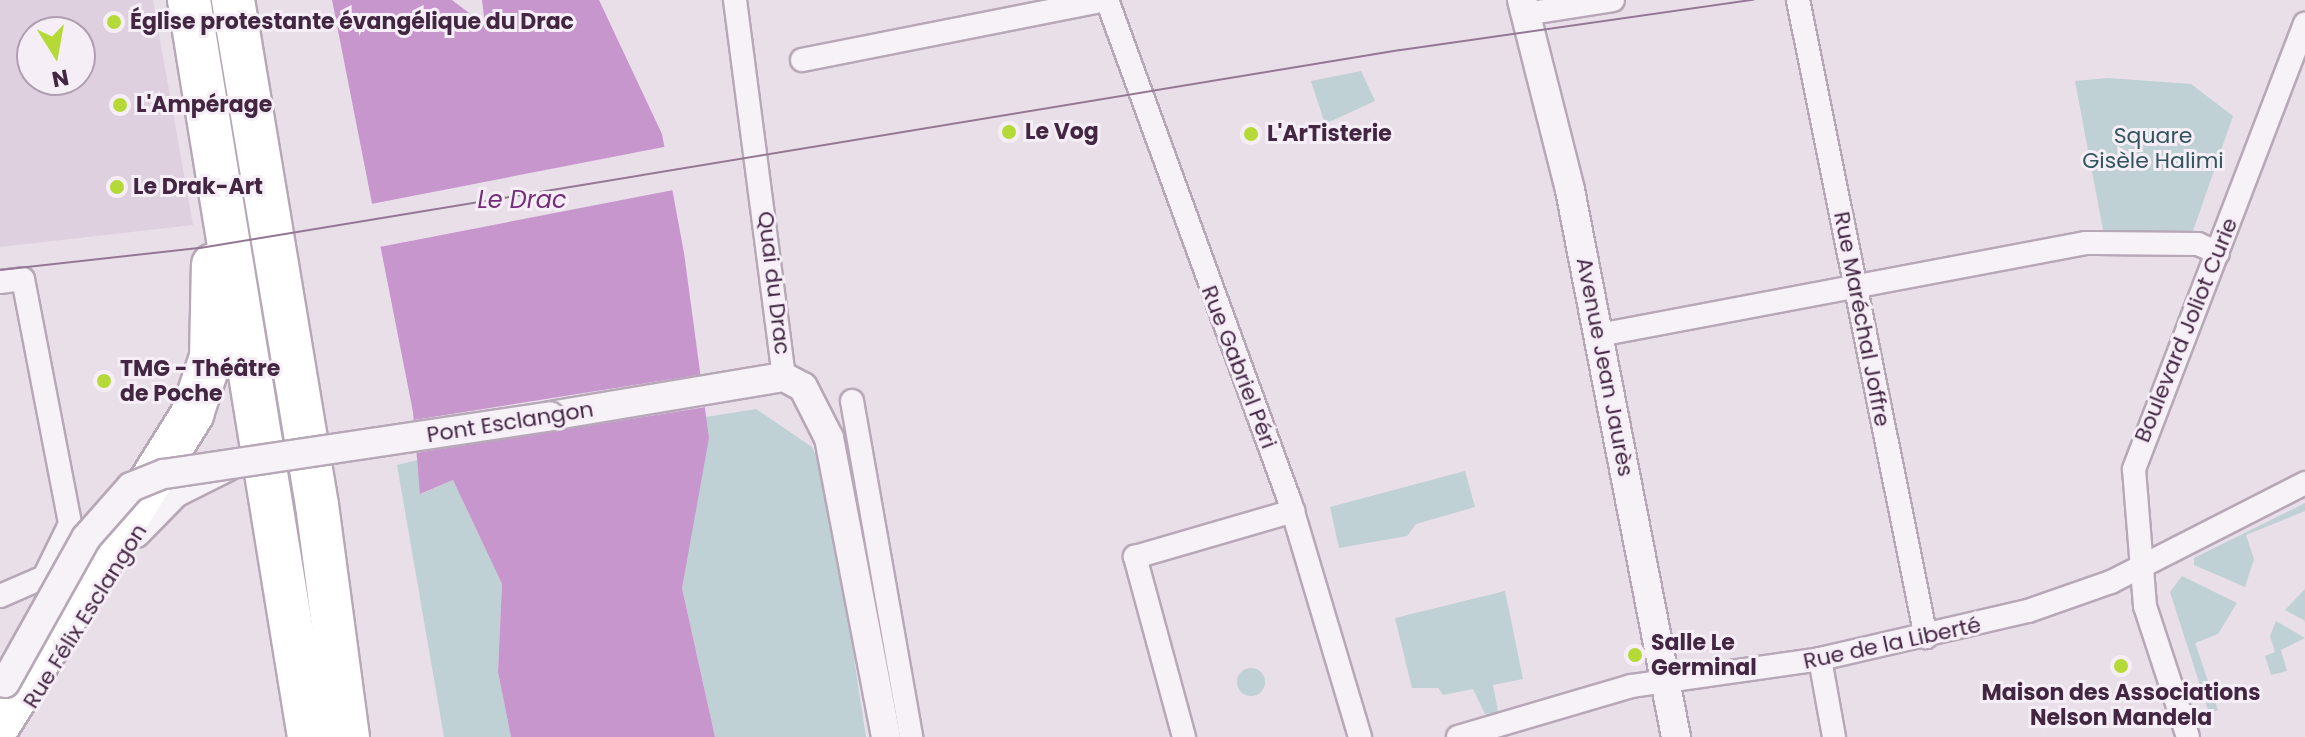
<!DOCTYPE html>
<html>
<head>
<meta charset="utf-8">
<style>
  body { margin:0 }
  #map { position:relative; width:2305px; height:737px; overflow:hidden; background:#e9dfe9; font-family:Poppins,sans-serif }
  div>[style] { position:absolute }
  .built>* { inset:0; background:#dfd0df }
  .green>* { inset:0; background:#bfd1d4 }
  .round { border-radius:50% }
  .water>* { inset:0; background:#c796cd }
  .pier>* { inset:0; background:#e9dfe9; transform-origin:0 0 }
  .roads { filter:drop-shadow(2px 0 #b7a8b7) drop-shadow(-2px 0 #b7a8b7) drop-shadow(0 2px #b7a8b7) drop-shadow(0 -2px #b7a8b7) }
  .minor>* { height:22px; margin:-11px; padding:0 11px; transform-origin:11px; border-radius:11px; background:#f7f2f7 }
  .tertiary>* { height:28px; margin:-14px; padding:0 14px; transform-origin:14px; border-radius:14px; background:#f7f2f7 }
  .motorway>* { height:42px; margin:-21px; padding:0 21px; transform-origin:21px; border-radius:21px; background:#fff }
  .tram>* { height:2px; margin:-1px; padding:0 1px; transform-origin:1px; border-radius:1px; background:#947794 }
  .bridges { filter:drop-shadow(2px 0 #b7a8b7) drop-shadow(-2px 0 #b7a8b7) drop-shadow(0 2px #b7a8b7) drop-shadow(0 -2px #b7a8b7) }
  .tertiary-bridge>* { height:28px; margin:-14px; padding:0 14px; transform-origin:14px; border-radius:14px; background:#f7f2f7 }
  .dots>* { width:22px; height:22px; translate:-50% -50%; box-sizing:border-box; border:4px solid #f6eef7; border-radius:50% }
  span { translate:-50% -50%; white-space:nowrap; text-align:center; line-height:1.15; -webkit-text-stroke:6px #f6eef7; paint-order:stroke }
  .poi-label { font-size:22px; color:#422642; font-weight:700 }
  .left { translate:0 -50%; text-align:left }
  .park-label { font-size:22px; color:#32565f }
  .street-label { font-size:22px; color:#422642 }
  .water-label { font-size:24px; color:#742d79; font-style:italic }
  .north { position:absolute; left:16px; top:16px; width:80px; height:80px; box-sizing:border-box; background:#f6eef7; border:2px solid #ae9eaf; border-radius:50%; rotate:169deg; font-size:22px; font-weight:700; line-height:32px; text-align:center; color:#422642 }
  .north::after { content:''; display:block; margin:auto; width:28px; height:36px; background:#b5da38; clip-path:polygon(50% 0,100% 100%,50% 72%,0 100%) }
</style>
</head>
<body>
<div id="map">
  <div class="built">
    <i style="clip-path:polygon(evenodd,0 0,153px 0,193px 225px,0 247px,0 0,32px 32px,80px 32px,80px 80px,32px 80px,32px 32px)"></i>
  </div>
  <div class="green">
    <i style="clip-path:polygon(1361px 71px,1375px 101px,1325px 124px,1311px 81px)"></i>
    <i style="clip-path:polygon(2108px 78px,2191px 84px,2233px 116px,2193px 231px,2103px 230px,2075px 81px)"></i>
    <i style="clip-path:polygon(756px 409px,812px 447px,826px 476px,866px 737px,715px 737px,682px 588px,706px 417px)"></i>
    <i style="clip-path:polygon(417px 460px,421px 494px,453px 480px,502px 584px,498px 672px,511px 737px,444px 737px,397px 465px)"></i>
    <i style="clip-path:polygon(1465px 471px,1475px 507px,1416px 524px,1407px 536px,1339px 548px,1330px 507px)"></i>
    <i style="clip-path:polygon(2305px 503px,2305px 511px,2246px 535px,2254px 559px,2245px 587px,2194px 565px,2194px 558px)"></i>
    <i style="clip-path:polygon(2182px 576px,2237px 603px,2218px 634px,2195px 643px,2218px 710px,2209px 713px,2170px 592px)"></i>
    <i style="clip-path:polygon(2305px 589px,2305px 621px,2285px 610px)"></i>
    <i style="clip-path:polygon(1505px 591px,1523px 679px,1493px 685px,1498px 712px,1485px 714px,1473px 689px,1443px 695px,1438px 688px,1412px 688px,1395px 618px)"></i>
    <i style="clip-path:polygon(2276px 621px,2305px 638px,2281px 650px,2287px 671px,2271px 675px,2265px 656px,2275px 652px,2270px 636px)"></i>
    <i class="round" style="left:1237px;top:668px;width:28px;height:28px"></i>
  </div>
  <div class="water">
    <i style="clip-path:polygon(332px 0,452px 0,485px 25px,482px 0,599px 0,662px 134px,684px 253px,709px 438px,682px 588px,715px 737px,511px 737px,498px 672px,502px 584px,453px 480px,420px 494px,413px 412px)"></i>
  </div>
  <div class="pier">
    <i style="left:669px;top:146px;width:44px;height:310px;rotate:79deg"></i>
    <i style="left:704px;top:374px;width:33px;height:297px;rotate:81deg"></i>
  </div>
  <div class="roads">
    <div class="minor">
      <i style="left:735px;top:0;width:380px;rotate:82.6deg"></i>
      <i style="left:1107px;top:0;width:534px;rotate:69.97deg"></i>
      <i style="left:1290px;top:502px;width:245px;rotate:73.4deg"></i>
      <i style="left:1798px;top:0;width:650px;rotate:78.64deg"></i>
      <i style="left:1525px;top:14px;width:89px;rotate:-9deg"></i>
      <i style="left:802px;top:60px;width:309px;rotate:-11.2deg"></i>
      <i style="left:0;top:282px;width:23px;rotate:-7deg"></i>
      <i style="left:23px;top:279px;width:249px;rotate:79.1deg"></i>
      <i style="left:70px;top:524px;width:59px;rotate:116.1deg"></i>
      <i style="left:44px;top:577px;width:48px;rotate:156.6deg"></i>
      <i style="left:1599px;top:335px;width:496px;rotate:-10.7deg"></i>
      <i style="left:2086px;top:243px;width:112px;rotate:0.5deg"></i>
      <i style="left:2198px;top:244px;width:22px;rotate:24deg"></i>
      <i style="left:852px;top:401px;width:341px;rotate:80deg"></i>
      <i style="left:1820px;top:659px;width:79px;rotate:79.8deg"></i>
      <i style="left:1184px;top:737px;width:187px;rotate:-105.2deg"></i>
      <i style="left:1135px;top:557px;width:165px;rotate:-16.2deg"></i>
      <i style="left:1458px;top:737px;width:180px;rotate:-16.4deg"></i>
      <i style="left:1631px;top:686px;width:191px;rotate:-8.1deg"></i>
      <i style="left:1820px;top:659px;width:213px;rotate:-13deg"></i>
      <i style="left:2028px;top:611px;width:88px;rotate:-19.3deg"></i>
      <i style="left:2111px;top:582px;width:218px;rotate:-27deg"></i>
      <i style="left:2188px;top:737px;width:138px;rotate:-108.2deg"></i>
      <i style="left:2145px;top:606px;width:137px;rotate:-94.6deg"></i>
      <i style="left:2134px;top:469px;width:477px;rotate:-69deg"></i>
    </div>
    <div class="tertiary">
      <i style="left:1522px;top:0;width:196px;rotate:75.8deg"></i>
      <i style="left:1570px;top:190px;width:557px;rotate:79.03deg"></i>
      <i style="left:550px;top:416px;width:237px;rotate:-9.5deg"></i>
      <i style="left:784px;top:377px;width:21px;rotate:28deg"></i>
      <i style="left:803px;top:387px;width:57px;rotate:63deg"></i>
      <i style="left:829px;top:438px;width:304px;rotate:79.2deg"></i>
      <i style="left:136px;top:533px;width:56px;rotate:-45.7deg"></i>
      <i style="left:175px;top:493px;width:58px;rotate:-26.6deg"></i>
    </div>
    <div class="motorway">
      <i style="left:189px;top:0;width:747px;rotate:80.75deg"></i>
      <i style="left:233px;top:0;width:512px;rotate:80.56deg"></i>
      <i style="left:317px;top:505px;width:234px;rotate:82.4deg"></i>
      <i style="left:0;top:723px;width:364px;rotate:-58.1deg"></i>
      <i style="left:192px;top:414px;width:60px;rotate:-71.6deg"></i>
      <i style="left:211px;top:357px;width:92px;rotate:-88.8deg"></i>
    </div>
  </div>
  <div class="tram">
    <i style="left:0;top:270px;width:201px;rotate:-6.3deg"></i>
    <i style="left:200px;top:248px;width:1216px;rotate:-9.37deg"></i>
    <i style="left:1400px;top:50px;width:357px;rotate:-8.1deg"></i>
  </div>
  <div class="bridges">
    <div class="tertiary-bridge">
      <i style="left:5px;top:683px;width:166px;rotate:-60.8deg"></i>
      <i style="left:86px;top:538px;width:68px;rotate:-48.6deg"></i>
      <i style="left:131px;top:487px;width:35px;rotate:-22deg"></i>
      <i style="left:164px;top:474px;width:390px;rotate:-8.5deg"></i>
    </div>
  </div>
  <div class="dots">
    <i style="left:114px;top:22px;background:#b5da38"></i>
    <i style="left:120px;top:105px;background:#b5da38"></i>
    <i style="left:1009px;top:132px;background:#b5da38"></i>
    <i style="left:1251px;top:134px;background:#b5da38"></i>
    <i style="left:117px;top:187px;background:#b5da38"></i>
    <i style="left:104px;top:381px;background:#b5da38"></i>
    <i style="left:1635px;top:655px;background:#b5da38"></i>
    <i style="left:2121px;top:666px;background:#b5da38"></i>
  </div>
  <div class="poi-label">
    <span class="left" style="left:130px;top:22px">Église protestante évangélique du Drac</span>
    <span class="left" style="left:136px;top:105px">L'Ampérage</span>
    <span class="left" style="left:1025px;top:132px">Le Vog</span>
    <span class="left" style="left:1267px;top:134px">L'ArTisterie</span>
    <span class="left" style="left:133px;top:187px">Le Drak-Art</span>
    <span class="left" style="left:120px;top:381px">TMG - Théâtre<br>de Poche</span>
    <span class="left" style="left:1651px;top:655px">Salle Le<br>Germinal</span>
    <span style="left:2121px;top:705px">Maison des Associations<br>Nelson Mandela</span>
  </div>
  <div class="park-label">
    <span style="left:2153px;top:148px">Square<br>Gisèle Halimi</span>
  </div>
  <div class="street-label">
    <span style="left:774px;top:283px;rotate:83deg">Quai du Drac</span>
    <span style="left:1862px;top:319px;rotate:79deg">Rue Maréchal Joffre</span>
    <span style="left:2186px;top:330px;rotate:-68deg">Boulevard Joliot Curie</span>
    <span style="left:1239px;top:367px;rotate:69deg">Rue Gabriel Péri</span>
    <span style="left:1605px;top:367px;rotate:79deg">Avenue Jean Jaurès</span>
    <span style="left:510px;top:422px;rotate:-9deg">Pont Esclangon</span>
    <span style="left:85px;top:616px;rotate:-58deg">Rue Félix Esclangon</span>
    <span style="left:1892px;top:643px;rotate:-12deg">Rue de la Liberté</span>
  </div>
  <div class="water-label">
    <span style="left:522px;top:200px">Le Drac</span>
  </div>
  <div class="north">N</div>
</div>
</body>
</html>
